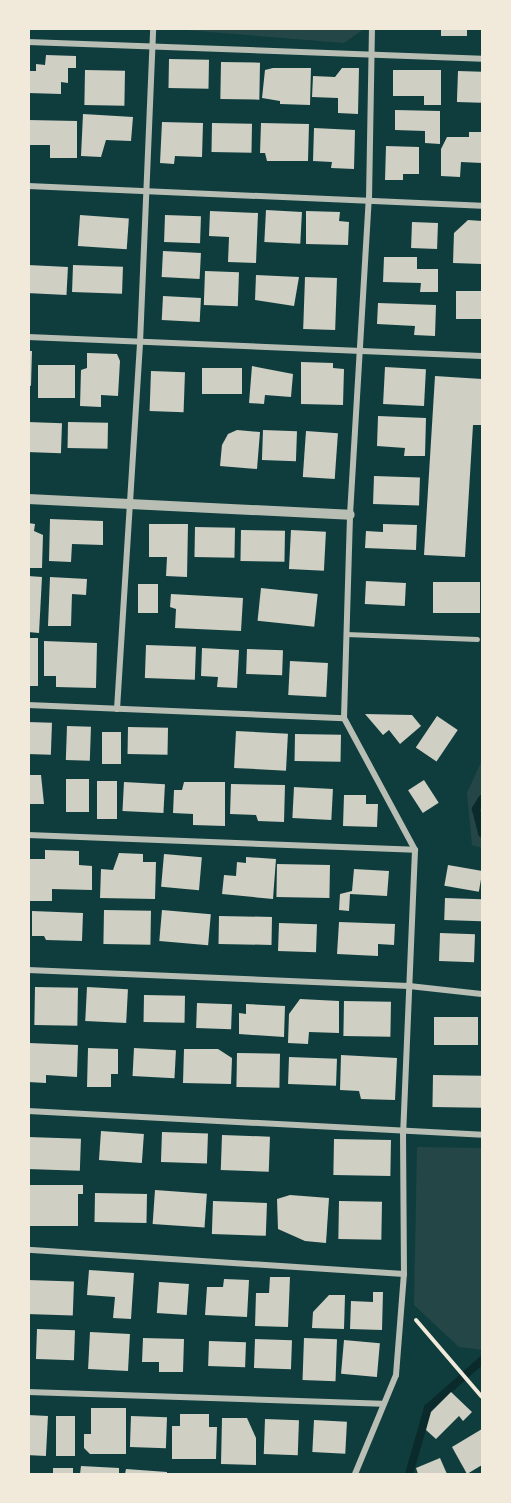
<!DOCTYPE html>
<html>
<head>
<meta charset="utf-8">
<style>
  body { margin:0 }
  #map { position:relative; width:511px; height:1503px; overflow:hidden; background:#0f3d3e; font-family:"Roboto Condensed",sans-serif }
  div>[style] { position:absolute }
  .green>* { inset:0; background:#244646 }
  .stream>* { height:8px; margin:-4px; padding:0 4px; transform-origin:4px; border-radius:4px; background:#0a2a2b }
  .building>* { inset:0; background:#cfcfc3; transform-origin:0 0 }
  .path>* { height:4px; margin:-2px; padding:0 2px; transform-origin:2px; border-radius:2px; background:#f1e9da }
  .service>* { height:4.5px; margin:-2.25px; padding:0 2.25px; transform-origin:2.25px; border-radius:2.25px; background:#b8beb3 }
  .minor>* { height:6px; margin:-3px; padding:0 3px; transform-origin:3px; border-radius:3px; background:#b8beb3 }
  .tertiary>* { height:10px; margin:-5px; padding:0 5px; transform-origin:5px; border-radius:5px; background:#b8beb3 }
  span { translate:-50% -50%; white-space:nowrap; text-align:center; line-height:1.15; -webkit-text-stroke:4.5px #f1e9da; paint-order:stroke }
  .frame { position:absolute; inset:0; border:30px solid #f1e9da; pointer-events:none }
</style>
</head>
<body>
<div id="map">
  <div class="green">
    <i style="clip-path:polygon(173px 29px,364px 28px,364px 29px,344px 43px)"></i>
    <i style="clip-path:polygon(482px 760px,482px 848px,472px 845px,467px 793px)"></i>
    <i style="clip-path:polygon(417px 1147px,482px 1148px,482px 1350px,459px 1347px,414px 1305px)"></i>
  </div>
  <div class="stream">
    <i style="left:482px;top:799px;width:12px;rotate:121deg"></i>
    <i style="left:476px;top:809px;width:25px;rotate:76deg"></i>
    <i style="left:409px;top:1474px;width:69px;rotate:-73.9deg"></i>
    <i style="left:428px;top:1408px;width:72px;rotate:-41.6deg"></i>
  </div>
  <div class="building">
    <i style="left:441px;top:28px;width:26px;height:8px"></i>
    <i style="clip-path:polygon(46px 55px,76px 56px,76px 68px,68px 68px,68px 83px,61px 82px,61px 94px,28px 93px,28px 71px,36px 71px,36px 64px,45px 65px)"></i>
    <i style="left:169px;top:59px;width:40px;height:29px;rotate:1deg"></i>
    <i style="left:221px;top:62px;width:39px;height:37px;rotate:1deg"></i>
    <i style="clip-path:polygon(273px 68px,311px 68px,310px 105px,280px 104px,280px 101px,262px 98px,265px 70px)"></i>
    <i style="clip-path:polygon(342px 68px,359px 68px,358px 114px,338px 113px,338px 98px,312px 97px,313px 76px,335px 77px)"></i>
    <i style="left:85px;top:70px;width:40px;height:35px;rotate:1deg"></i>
    <i style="clip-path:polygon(393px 70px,441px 70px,441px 105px,424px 105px,424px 96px,393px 96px)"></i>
    <i style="left:458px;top:71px;width:24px;height:31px;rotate:2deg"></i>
    <i style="clip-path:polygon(395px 110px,440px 111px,440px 144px,425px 143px,425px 131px,395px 130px)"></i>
    <i style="clip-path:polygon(83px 114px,133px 117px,131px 141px,106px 140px,101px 157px,81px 156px)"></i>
    <i style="clip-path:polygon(28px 120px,77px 121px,77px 158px,50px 158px,50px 145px,28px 145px)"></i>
    <i style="clip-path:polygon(162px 122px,203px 123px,202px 157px,175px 156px,174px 164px,160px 163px)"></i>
    <i style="left:212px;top:123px;width:40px;height:29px;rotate:1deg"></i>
    <i style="clip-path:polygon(261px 123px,309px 124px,308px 161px,267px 161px,265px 153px,260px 153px)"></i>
    <i style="clip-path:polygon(314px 128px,355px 130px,354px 169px,331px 168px,332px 162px,313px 161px)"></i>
    <i style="clip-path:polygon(469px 132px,482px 132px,482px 163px,461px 162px,460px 177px,441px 176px,441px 149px,447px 137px,469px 137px)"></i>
    <i style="clip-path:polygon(386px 146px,419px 147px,419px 174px,403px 174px,403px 180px,385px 180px)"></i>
    <i style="left:266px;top:210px;width:36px;height:32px;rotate:3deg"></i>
    <i style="clip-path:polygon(210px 211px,258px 213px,256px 263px,228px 262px,229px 237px,209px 236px)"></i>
    <i style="clip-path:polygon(306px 211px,340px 212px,339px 221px,349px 222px,348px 245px,306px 244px)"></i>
    <i style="left:80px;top:215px;width:49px;height:31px;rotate:4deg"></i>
    <i style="left:165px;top:215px;width:36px;height:27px;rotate:2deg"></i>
    <i style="clip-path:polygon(468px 220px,482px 221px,482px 264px,453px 263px,454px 233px)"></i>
    <i style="left:412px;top:222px;width:26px;height:26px;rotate:2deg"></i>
    <i style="left:163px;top:251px;width:38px;height:26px;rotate:3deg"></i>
    <i style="clip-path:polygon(384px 257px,417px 257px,417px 269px,438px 269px,438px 292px,420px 292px,421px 283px,383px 282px)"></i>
    <i style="left:28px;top:265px;width:40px;height:28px;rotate:3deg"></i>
    <i style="left:73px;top:265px;width:50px;height:27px;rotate:2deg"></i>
    <i style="left:205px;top:271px;width:34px;height:34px;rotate:2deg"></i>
    <i style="clip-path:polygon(256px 275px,299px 277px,294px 306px,255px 300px)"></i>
    <i style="left:305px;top:277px;width:32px;height:52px;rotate:2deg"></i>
    <i style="left:456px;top:291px;width:26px;height:28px"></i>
    <i style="left:163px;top:296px;width:38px;height:24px;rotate:3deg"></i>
    <i style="clip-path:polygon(378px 303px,436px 305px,435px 336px,414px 335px,415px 326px,377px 324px)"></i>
    <i style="clip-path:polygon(28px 351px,32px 351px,31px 386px,28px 385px)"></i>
    <i style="clip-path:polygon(87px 353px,117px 354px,120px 361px,118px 396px,101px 395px,101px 407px,80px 406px,81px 370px,87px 368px)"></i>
    <i style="clip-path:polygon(301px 362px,333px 363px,333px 368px,344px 369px,343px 405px,301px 404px)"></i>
    <i style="left:38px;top:365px;width:37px;height:33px"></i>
    <i style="clip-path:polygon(252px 366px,293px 374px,291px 397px,265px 395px,264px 404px,249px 403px)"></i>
    <i style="left:385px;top:367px;width:41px;height:37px;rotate:3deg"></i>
    <i style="left:202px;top:368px;width:40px;height:26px"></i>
    <i style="left:151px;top:371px;width:34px;height:40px;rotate:2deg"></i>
    <i style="clip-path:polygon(435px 376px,482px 379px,482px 425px,473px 425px,465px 557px,424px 555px)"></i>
    <i style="clip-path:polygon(378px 416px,426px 418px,425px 456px,404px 456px,405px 448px,377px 446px)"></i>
    <i style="left:28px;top:422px;width:34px;height:30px;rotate:2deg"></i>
    <i style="left:68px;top:422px;width:40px;height:26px;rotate:1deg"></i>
    <i style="clip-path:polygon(237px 430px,260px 432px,257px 469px,220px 466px,222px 445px,228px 434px)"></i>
    <i style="left:263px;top:430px;width:34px;height:30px;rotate:2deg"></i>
    <i style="left:306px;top:431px;width:32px;height:46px;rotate:4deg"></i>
    <i style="left:374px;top:476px;width:46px;height:28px;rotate:2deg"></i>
    <i style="clip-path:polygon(50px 519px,103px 521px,103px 545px,72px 544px,71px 562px,49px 561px)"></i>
    <i style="clip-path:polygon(28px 523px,35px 524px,34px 531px,43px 535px,42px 568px,28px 568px)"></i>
    <i style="clip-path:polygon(149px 524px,188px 524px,187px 577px,166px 576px,167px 557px,149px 557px)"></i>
    <i style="clip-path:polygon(383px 524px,417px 525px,416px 550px,365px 548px,366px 531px,383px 532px)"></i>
    <i style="left:195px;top:527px;width:40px;height:30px;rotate:1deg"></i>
    <i style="left:241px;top:530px;width:44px;height:31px;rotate:1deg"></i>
    <i style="left:291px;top:530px;width:35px;height:39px;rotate:3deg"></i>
    <i style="clip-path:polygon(28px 576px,42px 577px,39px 633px,28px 632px)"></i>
    <i style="clip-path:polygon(50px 577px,87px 579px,86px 595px,72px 594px,71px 626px,48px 626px)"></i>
    <i style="left:366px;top:581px;width:40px;height:23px;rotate:3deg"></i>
    <i style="left:433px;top:582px;width:47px;height:31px"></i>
    <i style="left:138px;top:584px;width:20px;height:29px"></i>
    <i style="left:261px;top:588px;width:57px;height:33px;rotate:6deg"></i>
    <i style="clip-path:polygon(171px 594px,243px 598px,241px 631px,175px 628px,176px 609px,170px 607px)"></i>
    <i style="left:28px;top:638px;width:10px;height:48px"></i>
    <i style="clip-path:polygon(44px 641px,97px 643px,96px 688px,56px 687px,56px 676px,44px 676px)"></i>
    <i style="left:146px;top:645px;width:50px;height:33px;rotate:2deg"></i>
    <i style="clip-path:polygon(202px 648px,239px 650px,237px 688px,217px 687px,218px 677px,201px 676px)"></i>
    <i style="left:247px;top:649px;width:36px;height:25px;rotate:2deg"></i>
    <i style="left:290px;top:661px;width:38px;height:34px;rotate:3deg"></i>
    <i style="clip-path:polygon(365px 714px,412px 715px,421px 726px,400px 744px,389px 730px,383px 735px)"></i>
    <i style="left:437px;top:716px;width:25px;height:38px;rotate:34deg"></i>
    <i style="left:28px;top:722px;width:24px;height:32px;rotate:2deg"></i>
    <i style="left:67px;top:726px;width:24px;height:34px;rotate:2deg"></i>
    <i style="left:128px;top:727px;width:40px;height:27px;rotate:1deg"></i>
    <i style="left:236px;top:731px;width:52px;height:37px;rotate:3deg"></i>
    <i style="left:102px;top:732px;width:19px;height:32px"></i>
    <i style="left:295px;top:734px;width:46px;height:27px;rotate:1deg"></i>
    <i style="clip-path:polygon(28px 775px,41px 775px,44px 804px,28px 804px)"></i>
    <i style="left:66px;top:779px;width:23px;height:33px"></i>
    <i style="left:424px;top:780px;width:27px;height:19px;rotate:57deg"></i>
    <i style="left:97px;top:781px;width:20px;height:38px"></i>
    <i style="left:124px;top:782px;width:41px;height:29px;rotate:3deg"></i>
    <i style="clip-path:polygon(184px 782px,225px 782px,225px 826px,193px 825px,193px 814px,173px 813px,174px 790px,182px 790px)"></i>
    <i style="clip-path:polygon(231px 784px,285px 785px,284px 822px,258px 821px,256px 815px,230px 814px)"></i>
    <i style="left:294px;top:787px;width:39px;height:31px;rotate:3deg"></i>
    <i style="clip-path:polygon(344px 795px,366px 795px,366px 804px,378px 804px,377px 827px,343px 826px)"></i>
    <i style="clip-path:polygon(45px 850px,79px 851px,79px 865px,92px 866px,92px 890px,52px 889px,52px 901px,29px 901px,30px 859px,45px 859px)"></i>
    <i style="clip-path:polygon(119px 853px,143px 854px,143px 862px,156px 862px,155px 899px,100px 898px,101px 869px,113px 870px)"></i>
    <i style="left:164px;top:854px;width:38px;height:33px;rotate:5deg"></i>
    <i style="clip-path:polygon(246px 857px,276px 859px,273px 899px,222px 894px,224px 875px,236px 876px,237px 862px,246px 863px)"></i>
    <i style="left:277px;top:864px;width:53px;height:33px;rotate:1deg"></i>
    <i style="left:448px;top:865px;width:35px;height:21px;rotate:10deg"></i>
    <i style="clip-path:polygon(354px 869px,389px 871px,387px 896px,350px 894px,349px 911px,339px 910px,340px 894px,352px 891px)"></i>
    <i style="left:445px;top:898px;width:37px;height:22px;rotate:2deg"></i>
    <i style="left:104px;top:910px;width:47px;height:34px;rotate:1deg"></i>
    <i style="left:162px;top:910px;width:49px;height:31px;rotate:5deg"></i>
    <i style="clip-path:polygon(32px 911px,83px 913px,82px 941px,46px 940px,44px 936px,32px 936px)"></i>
    <i style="left:219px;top:916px;width:53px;height:28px;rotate:1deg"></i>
    <i style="clip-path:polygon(339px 922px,395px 924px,394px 945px,378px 944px,378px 956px,337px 954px)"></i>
    <i style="left:279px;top:923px;width:38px;height:28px;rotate:2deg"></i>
    <i style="left:440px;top:933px;width:35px;height:28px;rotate:2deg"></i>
    <i style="left:35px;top:987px;width:43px;height:38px;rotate:1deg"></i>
    <i style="left:87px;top:987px;width:41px;height:34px;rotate:3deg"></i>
    <i style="left:144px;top:995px;width:41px;height:27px;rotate:1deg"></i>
    <i style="clip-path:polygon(300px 999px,339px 1001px,339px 1033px,309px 1032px,308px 1044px,288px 1043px,289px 1014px)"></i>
    <i style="left:344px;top:1001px;width:47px;height:35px;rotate:1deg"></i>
    <i style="left:197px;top:1003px;width:35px;height:25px;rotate:2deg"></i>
    <i style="clip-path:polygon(246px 1004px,285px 1006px,284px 1037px,239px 1034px,239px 1013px,246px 1014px)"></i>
    <i style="left:434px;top:1017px;width:44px;height:28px"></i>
    <i style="clip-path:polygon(29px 1043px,78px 1045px,77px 1077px,46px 1075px,46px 1083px,28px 1082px)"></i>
    <i style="clip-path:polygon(88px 1048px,118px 1049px,118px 1074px,111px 1074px,111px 1087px,87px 1087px)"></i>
    <i style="left:134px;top:1048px;width:42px;height:28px;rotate:3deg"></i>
    <i style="clip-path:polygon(184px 1049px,218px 1049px,232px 1058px,231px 1084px,183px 1083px)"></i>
    <i style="left:237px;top:1053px;width:43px;height:34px;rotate:1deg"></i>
    <i style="clip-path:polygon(341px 1055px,397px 1058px,395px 1100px,361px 1099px,359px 1091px,340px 1090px)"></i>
    <i style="left:289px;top:1057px;width:48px;height:27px;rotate:2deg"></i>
    <i style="left:433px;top:1075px;width:49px;height:32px;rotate:1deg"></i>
    <i style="left:101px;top:1131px;width:43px;height:29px;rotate:4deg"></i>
    <i style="left:162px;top:1132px;width:46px;height:30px;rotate:2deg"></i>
    <i style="left:222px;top:1135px;width:48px;height:35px;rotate:2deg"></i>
    <i style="left:28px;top:1137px;width:53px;height:32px;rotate:2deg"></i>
    <i style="left:334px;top:1139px;width:57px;height:36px;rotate:1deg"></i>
    <i style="clip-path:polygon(28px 1185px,83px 1185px,83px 1194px,78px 1194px,78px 1226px,28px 1226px)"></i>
    <i style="left:155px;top:1190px;width:52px;height:34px;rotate:4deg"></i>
    <i style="left:95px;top:1193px;width:52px;height:29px;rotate:1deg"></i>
    <i style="clip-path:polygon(290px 1195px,329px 1198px,326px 1243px,305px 1241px,278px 1229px,277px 1199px)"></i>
    <i style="left:213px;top:1201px;width:54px;height:33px;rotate:2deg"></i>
    <i style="left:339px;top:1201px;width:43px;height:38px;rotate:1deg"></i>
    <i style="clip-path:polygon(89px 1270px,134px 1273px,131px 1319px,113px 1318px,115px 1297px,87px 1295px)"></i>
    <i style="clip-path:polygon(270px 1277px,290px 1277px,288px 1327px,255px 1326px,256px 1293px,269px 1293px)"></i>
    <i style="clip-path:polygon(224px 1279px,249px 1280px,247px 1317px,205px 1315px,207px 1287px,223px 1287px)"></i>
    <i style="left:28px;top:1280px;width:46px;height:34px;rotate:2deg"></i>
    <i style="left:159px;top:1282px;width:30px;height:31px;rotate:4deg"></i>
    <i style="clip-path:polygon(373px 1292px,383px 1292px,382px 1330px,350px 1329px,351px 1301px,373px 1302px)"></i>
    <i style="clip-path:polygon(329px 1295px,345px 1295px,344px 1329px,312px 1328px,313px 1312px)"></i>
    <i style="left:37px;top:1329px;width:38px;height:30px;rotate:2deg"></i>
    <i style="left:90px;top:1332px;width:40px;height:37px;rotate:3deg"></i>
    <i style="clip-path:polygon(143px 1338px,184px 1339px,183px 1372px,159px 1372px,159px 1362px,142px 1362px)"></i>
    <i style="left:304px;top:1338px;width:33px;height:42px;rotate:2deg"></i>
    <i style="left:255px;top:1339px;width:37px;height:29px;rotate:2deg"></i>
    <i style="left:344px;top:1340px;width:36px;height:34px;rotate:5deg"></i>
    <i style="left:209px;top:1341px;width:37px;height:25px;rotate:2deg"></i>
    <i style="clip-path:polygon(451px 1392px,472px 1412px,463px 1421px,459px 1416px,436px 1439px,426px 1430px,431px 1412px)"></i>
    <i style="clip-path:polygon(91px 1408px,126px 1408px,126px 1454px,90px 1454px,84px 1448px,84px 1434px,91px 1434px)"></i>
    <i style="clip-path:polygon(180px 1414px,209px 1414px,209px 1427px,217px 1427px,216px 1459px,172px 1459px,172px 1426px,180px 1426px)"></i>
    <i style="left:28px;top:1415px;width:20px;height:40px;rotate:3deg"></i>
    <i style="left:56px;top:1416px;width:19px;height:40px"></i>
    <i style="left:131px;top:1416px;width:36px;height:31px;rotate:2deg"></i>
    <i style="clip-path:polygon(222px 1418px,247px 1418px,256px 1438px,256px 1465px,221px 1464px)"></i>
    <i style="left:265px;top:1419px;width:34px;height:35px;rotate:2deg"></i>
    <i style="left:314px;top:1420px;width:33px;height:32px;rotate:3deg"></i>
    <i style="clip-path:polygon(482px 1429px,482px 1465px,467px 1474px,452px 1447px)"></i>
    <i style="clip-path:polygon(440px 1458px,447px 1474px,418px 1474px,416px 1468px)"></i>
    <i style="clip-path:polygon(81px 1466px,119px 1468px,119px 1474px,80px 1474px)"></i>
    <i style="left:53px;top:1468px;width:20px;height:6px"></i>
    <i style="clip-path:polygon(126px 1469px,167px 1472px,167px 1474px,125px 1474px)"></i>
  </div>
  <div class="path">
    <i style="left:416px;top:1320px;width:101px;rotate:49.4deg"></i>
  </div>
  <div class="service">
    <i style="left:346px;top:634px;width:131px;rotate:2.2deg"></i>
  </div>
  <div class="minor">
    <i style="left:28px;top:42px;width:454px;rotate:2.1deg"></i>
    <i style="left:28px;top:186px;width:454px;rotate:2.5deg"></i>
    <i style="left:28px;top:337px;width:454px;rotate:2.4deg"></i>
    <i style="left:28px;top:705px;width:316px;rotate:2.4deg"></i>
    <i style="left:344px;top:718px;width:150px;rotate:61.7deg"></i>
    <i style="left:415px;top:850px;width:282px;rotate:92.4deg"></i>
    <i style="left:403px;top:1132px;width:142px;rotate:89.6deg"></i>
    <i style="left:404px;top:1274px;width:377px;rotate:-176.3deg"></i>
    <i style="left:117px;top:709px;width:367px;rotate:-86.4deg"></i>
    <i style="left:140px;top:343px;width:315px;rotate:-87.6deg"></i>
    <i style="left:344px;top:718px;width:203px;rotate:-88.3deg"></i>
    <i style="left:350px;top:515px;width:317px;rotate:-86.6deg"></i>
    <i style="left:369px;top:199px;width:171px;rotate:-89deg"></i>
    <i style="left:28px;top:835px;width:387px;rotate:2.2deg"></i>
    <i style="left:28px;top:970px;width:381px;rotate:2.4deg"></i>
    <i style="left:409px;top:986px;width:73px;rotate:6.3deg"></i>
    <i style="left:28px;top:1111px;width:455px;rotate:3deg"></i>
    <i style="left:28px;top:1392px;width:354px;rotate:1.9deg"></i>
    <i style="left:355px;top:1474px;width:107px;rotate:-67.5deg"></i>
    <i style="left:396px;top:1375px;width:101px;rotate:-85.5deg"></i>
  </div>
  <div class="tertiary">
    <i style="left:28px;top:499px;width:322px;rotate:2.8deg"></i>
  </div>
  <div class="frame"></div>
</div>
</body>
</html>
